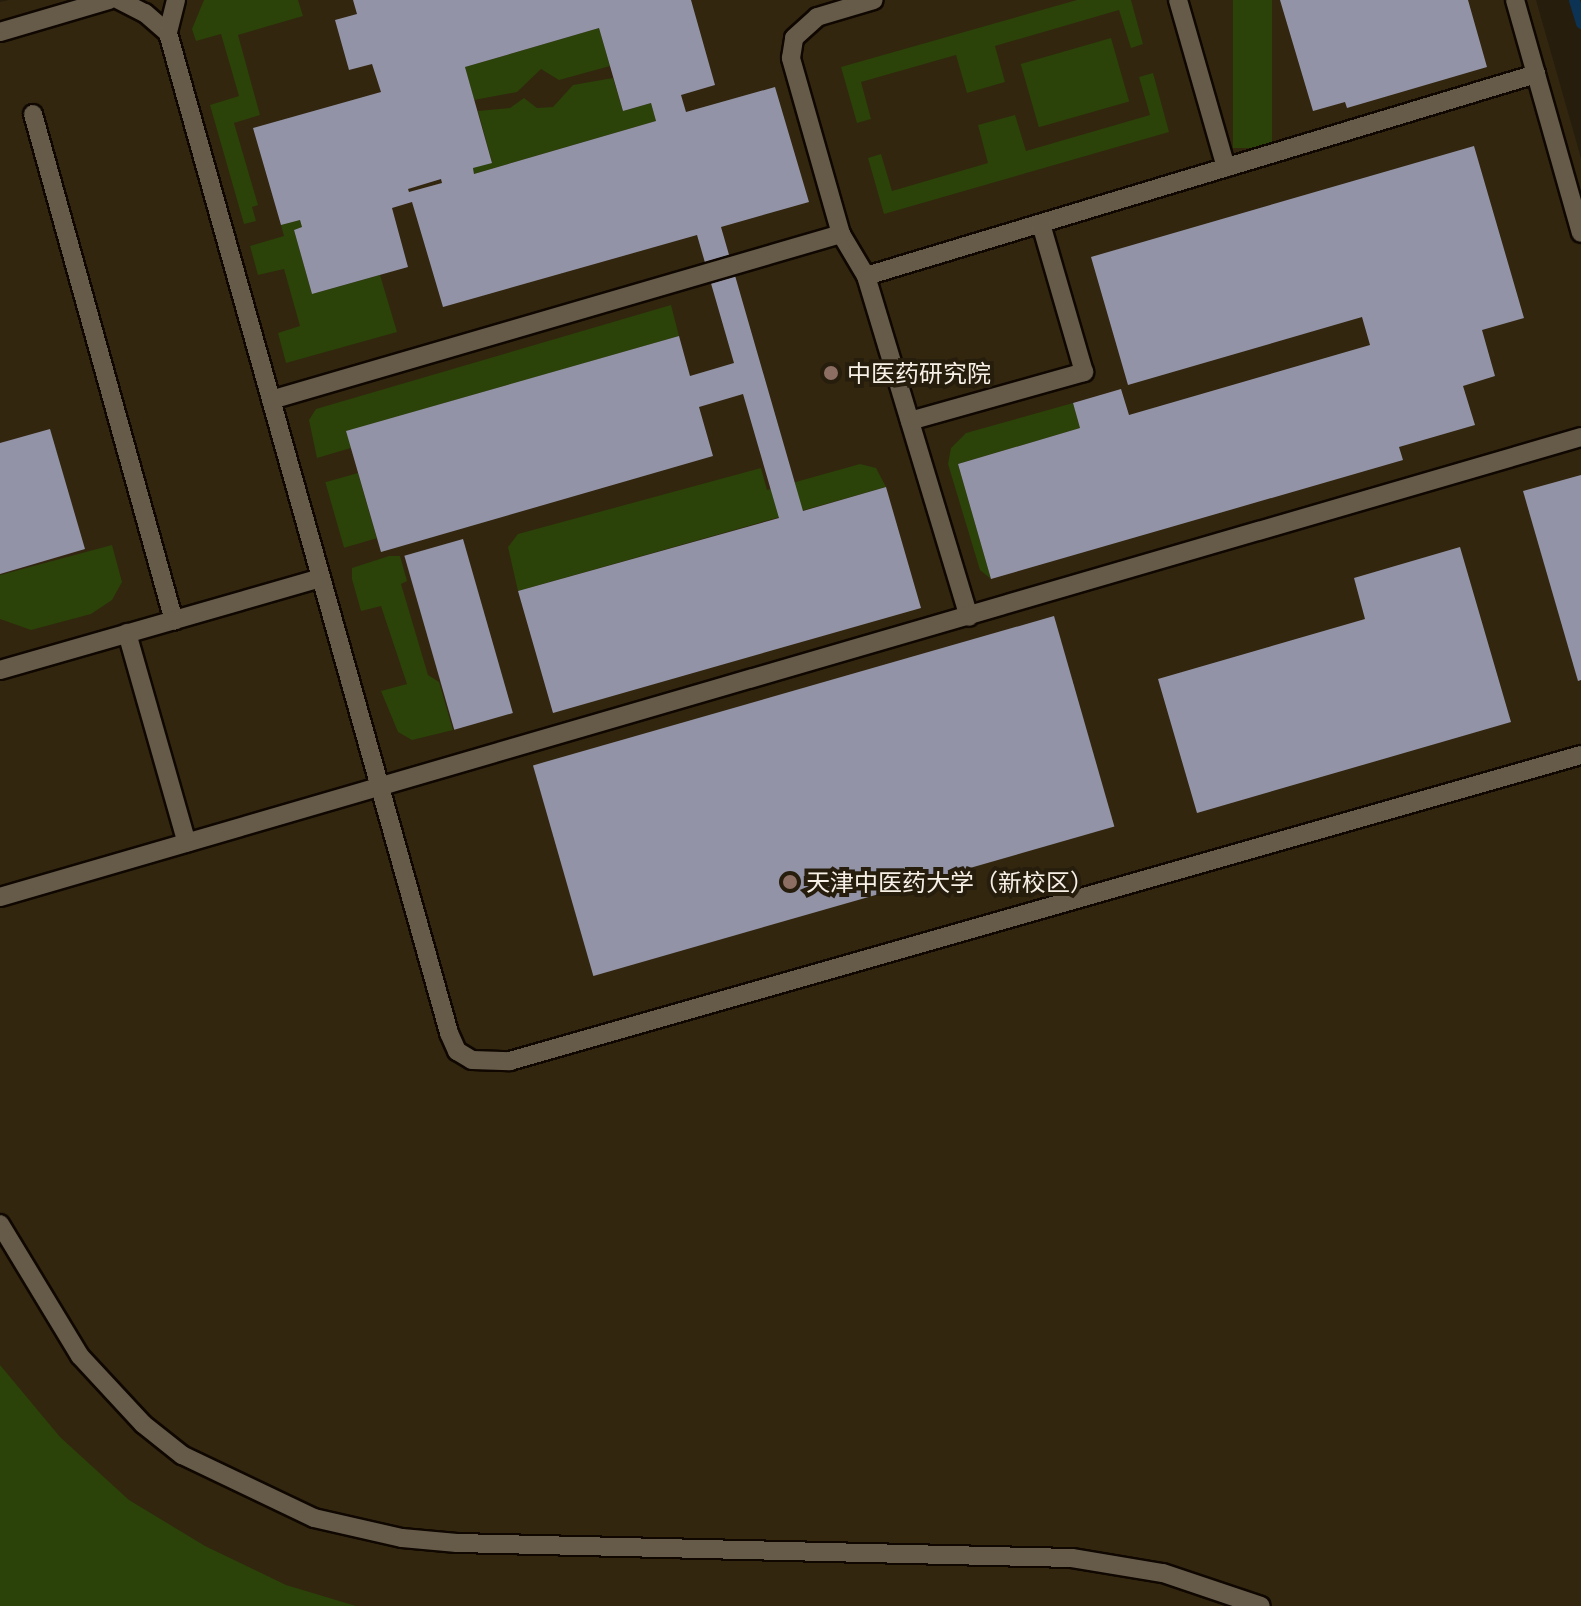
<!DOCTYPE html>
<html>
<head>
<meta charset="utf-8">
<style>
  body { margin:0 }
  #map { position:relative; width:1581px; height:1606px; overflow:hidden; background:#261d0d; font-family:"Exo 2","Noto Sans SC",sans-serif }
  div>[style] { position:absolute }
  .built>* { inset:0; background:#32260f }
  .green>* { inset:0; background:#2b4208; transform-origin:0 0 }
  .stream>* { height:11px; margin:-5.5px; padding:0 5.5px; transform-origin:5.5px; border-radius:5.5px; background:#0c3353 }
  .building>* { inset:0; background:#9393a8; transform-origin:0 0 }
  .roads { filter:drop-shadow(2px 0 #0f0700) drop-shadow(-2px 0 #0f0700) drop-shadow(0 2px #0f0700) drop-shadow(0 -2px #0f0700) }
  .lane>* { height:18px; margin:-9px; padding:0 9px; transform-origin:9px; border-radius:9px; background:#665b49 }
  .dots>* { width:22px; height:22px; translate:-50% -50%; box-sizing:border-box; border:4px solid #261d0d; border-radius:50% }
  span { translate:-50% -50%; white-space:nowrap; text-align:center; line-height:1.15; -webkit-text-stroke:8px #261d0d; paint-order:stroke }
  .poi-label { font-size:24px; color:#f7f0e6 }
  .left { translate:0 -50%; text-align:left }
</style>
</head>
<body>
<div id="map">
  <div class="built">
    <i style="clip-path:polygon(9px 0,1536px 0,1581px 158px,1581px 1606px,0 1606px,0 2px)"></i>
  </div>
  <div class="green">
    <i style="clip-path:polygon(204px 0,298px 0,303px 16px,238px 35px,260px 115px,234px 123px,258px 205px,252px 207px,256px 221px,244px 224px,210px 105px,239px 96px,221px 34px,196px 41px,192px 29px)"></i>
    <i style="clip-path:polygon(1077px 0,1131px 0,1143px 44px,1131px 48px,1119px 10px,995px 46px,1005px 82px,967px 93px,956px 55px,861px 82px,871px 119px,857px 123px,841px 67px)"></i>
    <i style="left:1233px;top:0;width:39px;height:148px"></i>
    <i style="clip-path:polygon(599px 28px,610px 66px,559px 80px,541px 69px,517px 92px,474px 100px,465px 67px)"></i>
    <i style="left:1111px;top:38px;width:66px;height:94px;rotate:74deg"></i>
    <i style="clip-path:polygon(1153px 73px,1169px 132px,884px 214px,868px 158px,881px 154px,892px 191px,988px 163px,978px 125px,1015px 115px,1026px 151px,1150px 115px,1139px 77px)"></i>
    <i style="clip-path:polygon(613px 78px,623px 111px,651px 103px,656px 121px,474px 174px,473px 168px,492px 162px,478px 111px,510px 108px,524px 98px,537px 108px,553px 107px,573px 85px)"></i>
    <i style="clip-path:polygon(300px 220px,302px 227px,294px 230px,312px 294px,380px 275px,397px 332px,286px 363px,278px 333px,300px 326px,284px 269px,258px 275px,250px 246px,284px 236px,281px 225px)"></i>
    <i style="clip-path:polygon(671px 305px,679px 336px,347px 431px,351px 448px,317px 458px,309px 420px,316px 409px)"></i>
    <i style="clip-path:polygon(1073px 403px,1080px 428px,958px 464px,991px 579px,980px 570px,948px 464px,951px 448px,966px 433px)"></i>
    <i style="clip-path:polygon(860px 464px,876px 468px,886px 487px,518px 591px,508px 547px,518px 534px,761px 468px,767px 490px)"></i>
    <i style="left:358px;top:473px;width:68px;height:34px;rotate:74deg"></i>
    <i style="clip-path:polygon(112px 545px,122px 582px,112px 600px,91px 614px,31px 630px,0 619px,0 575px)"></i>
    <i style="clip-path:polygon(389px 556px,400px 556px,407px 581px,401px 584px,428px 675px,439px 682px,453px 730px,412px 740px,398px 732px,381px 691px,407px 684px,381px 606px,361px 611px,352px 579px,352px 568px)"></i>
    <i style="clip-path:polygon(0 1365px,60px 1437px,129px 1500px,205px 1546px,286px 1585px,356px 1606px,0 1606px)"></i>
  </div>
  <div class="stream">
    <i style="left:1574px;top:0;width:24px;rotate:73deg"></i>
  </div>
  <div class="building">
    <i style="clip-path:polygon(evenodd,353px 0,691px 0,715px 85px,681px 95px,686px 112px,775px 87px,809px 202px,721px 227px,803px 511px,886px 487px,921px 608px,553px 713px,518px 591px,779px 518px,743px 394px,699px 407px,713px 456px,381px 552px,346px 431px,679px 336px,690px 376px,734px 363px,697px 235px,443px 307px,412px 202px,392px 208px,408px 267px,312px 294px,294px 230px,302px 227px,300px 220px,281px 225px,253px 128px,381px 92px,372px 64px,349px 70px,335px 20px,357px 14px,353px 0,599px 28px,623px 111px,651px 103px,656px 121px,474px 174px,473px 168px,492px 163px,465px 67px,599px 28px,353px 0,441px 179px,442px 183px,409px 192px,408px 189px,441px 179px)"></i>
    <i style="clip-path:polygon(1280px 0,1468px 0,1487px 67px,1347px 108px,1345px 102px,1313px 111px)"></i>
    <i style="clip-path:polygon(1474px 146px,1524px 318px,1482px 330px,1495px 376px,1463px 386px,1475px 425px,1399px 447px,1403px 460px,991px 579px,958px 464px,1080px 428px,1073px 403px,1121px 389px,1129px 415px,1370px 345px,1362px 317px,1128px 385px,1091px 257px)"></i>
    <i style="clip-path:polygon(50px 429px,85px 549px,0 574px,0 443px)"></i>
    <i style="clip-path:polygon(1581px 475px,1581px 680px,1578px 681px,1523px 491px)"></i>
    <i style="left:463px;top:539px;width:181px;height:61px;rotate:74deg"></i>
    <i style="clip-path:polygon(1460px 547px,1511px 722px,1197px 813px,1158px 679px,1365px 619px,1354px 578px)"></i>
    <i style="left:1054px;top:616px;width:219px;height:542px;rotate:74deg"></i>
  </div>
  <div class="roads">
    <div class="lane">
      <i style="left:119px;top:0;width:29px;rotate:27deg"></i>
      <i style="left:145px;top:13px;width:30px;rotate:41deg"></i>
      <i style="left:176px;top:0;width:34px;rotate:104deg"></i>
      <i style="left:168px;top:33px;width:1039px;rotate:74.3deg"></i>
      <i style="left:449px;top:1033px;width:20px;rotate:66deg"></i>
      <i style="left:457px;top:1051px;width:17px;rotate:31deg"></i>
      <i style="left:472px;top:1060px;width:38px;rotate:2deg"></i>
      <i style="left:510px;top:1061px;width:1114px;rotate:-15.95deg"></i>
      <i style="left:1178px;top:0;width:174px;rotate:74deg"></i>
      <i style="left:1515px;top:0;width:242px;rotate:74.2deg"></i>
      <i style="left:0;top:32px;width:114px;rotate:-16.4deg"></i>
      <i style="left:33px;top:114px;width:526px;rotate:74.46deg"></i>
      <i style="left:841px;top:234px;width:49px;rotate:59.2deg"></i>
      <i style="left:866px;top:276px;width:356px;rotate:73.2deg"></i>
      <i style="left:866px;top:276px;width:700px;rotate:-16.78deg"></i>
      <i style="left:271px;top:400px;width:594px;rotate:-16.24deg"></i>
      <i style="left:841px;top:234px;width:183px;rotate:-105.9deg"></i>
      <i style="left:791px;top:58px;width:20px;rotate:-81deg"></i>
      <i style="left:794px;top:38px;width:31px;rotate:-42deg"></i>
      <i style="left:817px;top:17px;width:59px;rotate:-16.6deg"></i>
      <i style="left:910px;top:421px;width:181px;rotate:-15.7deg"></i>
      <i style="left:1084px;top:372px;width:154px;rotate:-106.2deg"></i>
      <i style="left:127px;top:633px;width:218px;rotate:74.1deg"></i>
      <i style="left:0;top:670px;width:334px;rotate:-16deg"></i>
      <i style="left:0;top:897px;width:1647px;rotate:-16.22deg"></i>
      <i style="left:0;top:1224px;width:154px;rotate:58.8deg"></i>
      <i style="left:80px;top:1356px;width:93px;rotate:47.2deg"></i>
      <i style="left:143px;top:1424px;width:50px;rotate:38.5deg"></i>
      <i style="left:182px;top:1455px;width:146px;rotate:25.5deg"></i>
      <i style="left:314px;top:1518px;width:90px;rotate:12.8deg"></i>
      <i style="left:402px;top:1538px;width:55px;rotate:5.2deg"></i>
      <i style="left:457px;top:1543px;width:615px;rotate:1.4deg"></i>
      <i style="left:1072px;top:1558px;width:92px;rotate:9.4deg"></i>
      <i style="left:1163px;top:1573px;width:103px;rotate:18.6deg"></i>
    </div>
  </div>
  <div class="dots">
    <i style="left:831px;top:373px;background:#8d6e63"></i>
    <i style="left:790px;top:882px;background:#8d6e63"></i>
  </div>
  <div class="poi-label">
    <span class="left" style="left:847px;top:373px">中医药研究院</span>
    <span class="left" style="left:806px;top:882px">天津中医药大学（新校区）</span>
  </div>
</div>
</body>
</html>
